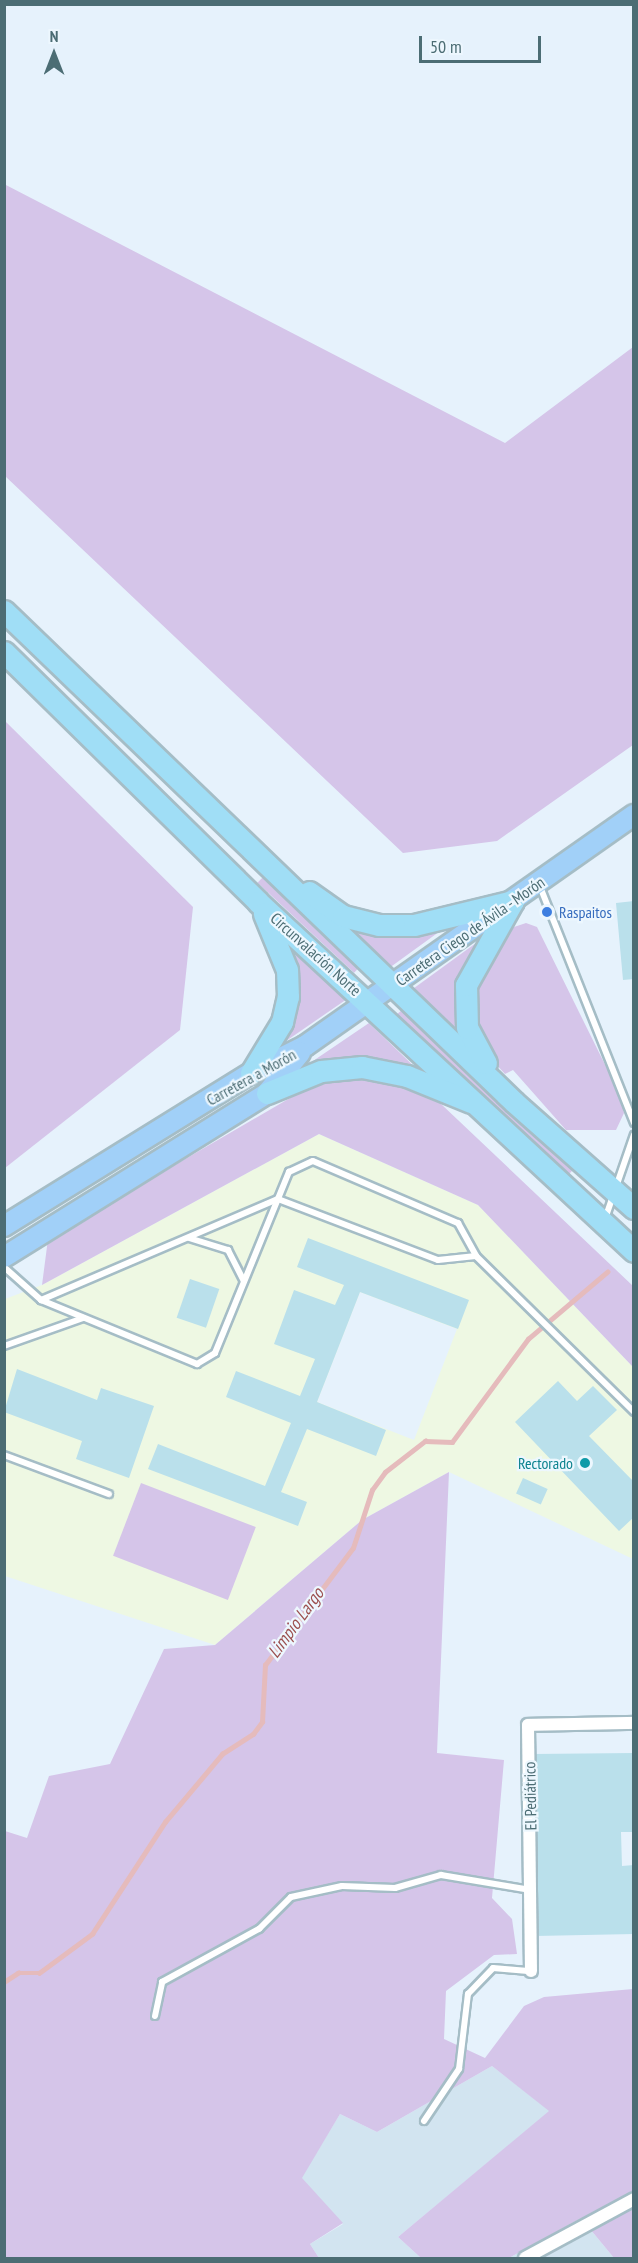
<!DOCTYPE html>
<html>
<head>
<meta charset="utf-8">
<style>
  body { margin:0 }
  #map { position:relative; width:638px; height:2263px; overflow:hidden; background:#e6f2fc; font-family:"PT Sans Narrow",sans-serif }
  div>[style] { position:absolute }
  .residential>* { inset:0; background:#d2e4f0 }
  .education>* { inset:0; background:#eef8e3 }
  .green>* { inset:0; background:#d5c5e9; transform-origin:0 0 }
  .stream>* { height:4.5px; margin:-2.25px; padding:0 2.25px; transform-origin:2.25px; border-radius:2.25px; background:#e5bbbc }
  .building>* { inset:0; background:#bae0eb; transform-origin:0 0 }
  .roads { filter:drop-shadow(2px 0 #a5bdc6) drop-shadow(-2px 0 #a5bdc6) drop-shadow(0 2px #a5bdc6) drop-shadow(0 -2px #a5bdc6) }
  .service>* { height:6px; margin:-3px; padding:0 3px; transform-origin:3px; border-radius:3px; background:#fff }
  .minor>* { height:12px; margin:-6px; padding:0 6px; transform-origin:6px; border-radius:6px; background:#fff }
  .primary>* { height:20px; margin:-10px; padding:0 10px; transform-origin:10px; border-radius:10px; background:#a1d0f8 }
  .trunk>* { height:21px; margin:-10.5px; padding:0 10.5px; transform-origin:10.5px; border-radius:10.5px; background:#a0def6 }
  .dots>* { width:16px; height:16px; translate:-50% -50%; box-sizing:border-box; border:3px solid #edf7fe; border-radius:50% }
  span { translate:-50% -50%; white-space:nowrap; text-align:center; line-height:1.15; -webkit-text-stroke:4.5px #edf7fe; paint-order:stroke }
  .shop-label { font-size:16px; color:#366cbe }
  .left { translate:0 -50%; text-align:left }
  .street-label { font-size:16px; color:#4c6d74 }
  .culture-label { font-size:16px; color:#0d838f }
  .right { translate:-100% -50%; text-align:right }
  .water-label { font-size:18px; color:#9c504f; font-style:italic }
  .frame { position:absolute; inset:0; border:6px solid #4c6d74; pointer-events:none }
  .north { position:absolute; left:24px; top:24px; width:60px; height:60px; -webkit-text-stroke:4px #edf7fe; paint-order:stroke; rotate:0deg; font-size:16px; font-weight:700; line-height:24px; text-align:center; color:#4c6d74 }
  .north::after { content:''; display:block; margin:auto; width:21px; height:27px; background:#4c6d74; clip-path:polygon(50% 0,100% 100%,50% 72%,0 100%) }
  .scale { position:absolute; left:419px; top:36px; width:122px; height:27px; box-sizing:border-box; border:3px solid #4c6d74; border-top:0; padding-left:8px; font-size:18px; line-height:21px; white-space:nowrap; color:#4c6d74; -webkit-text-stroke:4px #edf7fe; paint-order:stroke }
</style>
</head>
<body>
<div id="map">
  <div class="residential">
    <i style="clip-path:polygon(492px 2066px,550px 2111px,398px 2237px,421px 2258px,319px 2258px,310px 2244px,343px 2224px,301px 2178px,340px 2114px,377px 2132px)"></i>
    <i style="clip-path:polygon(581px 2218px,614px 2258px,509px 2258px)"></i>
  </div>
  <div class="education">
    <i style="clip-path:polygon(evenodd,319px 1134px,478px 1205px,633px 1367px,633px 1559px,449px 1472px,362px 1520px,215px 1645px,5px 1576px,5px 1299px,42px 1285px,319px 1134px,360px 1292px,457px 1329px,414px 1440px,317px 1402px,360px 1292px)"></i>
  </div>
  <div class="green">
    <i style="clip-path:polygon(4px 184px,505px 443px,633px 347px,633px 745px,497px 841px,403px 853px,5px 476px)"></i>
    <i style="clip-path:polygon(4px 720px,193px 907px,180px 1030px,5px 1168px)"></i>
    <i style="left:263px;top:877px;width:132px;height:8px;rotate:43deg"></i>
    <i style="clip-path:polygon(326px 914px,404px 934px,443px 929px,385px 971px)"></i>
    <i style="clip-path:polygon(526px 923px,537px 927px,621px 1097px,624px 1113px,616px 1130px,566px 1130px,513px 1070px,505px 1074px,495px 1063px,474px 1018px,477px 975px,514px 927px)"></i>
    <i style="clip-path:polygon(287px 941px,347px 999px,273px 1050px,296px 964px)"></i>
    <i style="clip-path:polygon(476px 943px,456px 989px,458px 1042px,410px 991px)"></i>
    <i style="clip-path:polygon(402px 1010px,573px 1170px,569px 1174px,396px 1015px)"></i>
    <i style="clip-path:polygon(369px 1023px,424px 1076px,370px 1056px,313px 1061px)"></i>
    <i style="clip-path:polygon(351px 1079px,389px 1079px,440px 1103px,633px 1286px,633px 1367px,478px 1205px,319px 1134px,42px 1285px,48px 1239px,309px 1087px)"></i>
    <i style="clip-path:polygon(449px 1472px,437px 1753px,504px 1760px,492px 1898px,512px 1919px,517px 1954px,494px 1955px,446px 1991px,444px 2039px,485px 2058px,524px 2006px,544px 1997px,633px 1989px,633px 2258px,614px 2258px,581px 2218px,509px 2258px,421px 2258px,398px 2237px,549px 2111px,492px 2066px,377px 2132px,340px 2114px,302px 2178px,343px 2223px,310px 2244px,319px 2258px,5px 2258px,5px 1831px,27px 1838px,49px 1776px,110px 1764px,164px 1649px,215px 1645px,362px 1520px)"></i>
    <i style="left:141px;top:1483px;width:123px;height:78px;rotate:21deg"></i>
  </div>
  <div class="stream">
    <i style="left:4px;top:1982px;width:17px;rotate:-33deg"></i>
    <i style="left:18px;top:1973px;width:21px"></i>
    <i style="left:39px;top:1973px;width:66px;rotate:-36.3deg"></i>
    <i style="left:92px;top:1934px;width:134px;rotate:-56.9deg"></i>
    <i style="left:165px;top:1822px;width:89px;rotate:-50deg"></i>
    <i style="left:222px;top:1754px;width:37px;rotate:-33deg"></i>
    <i style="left:253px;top:1734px;width:15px;rotate:-53deg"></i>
    <i style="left:262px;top:1722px;width:57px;rotate:-87deg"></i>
    <i style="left:265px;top:1665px;width:146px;rotate:-53.1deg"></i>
    <i style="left:353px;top:1548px;width:61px;rotate:-71.9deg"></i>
    <i style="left:372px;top:1490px;width:22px;rotate:-54deg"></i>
    <i style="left:385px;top:1472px;width:51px;rotate:-37.8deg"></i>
    <i style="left:425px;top:1441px;width:27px;rotate:2deg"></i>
    <i style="left:452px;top:1442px;width:128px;rotate:-53.6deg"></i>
    <i style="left:528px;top:1339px;width:104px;rotate:-40.3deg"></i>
  </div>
  <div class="building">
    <i style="clip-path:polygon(634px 901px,634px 979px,623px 980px,616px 903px)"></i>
    <i style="clip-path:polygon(308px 1238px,469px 1300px,458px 1329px,360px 1292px,317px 1402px,386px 1430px,376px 1456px,307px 1429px,281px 1492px,307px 1502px,298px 1526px,148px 1469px,158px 1444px,265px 1486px,291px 1423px,226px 1397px,236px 1371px,300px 1396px,315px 1359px,274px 1344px,294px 1290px,335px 1305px,344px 1285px,297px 1267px)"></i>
    <i style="left:190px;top:1279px;width:31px;height:41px;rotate:19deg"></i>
    <i style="clip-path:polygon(17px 1369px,97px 1400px,101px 1388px,154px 1406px,129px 1478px,76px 1459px,82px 1441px,4px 1412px)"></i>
    <i style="clip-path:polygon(558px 1381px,577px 1401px,593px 1386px,617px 1410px,589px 1436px,634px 1482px,634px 1517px,619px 1531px,515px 1422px)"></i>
    <i style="left:523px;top:1478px;width:27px;height:17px;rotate:24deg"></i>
    <i style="clip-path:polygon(634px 1753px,634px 1832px,621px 1832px,622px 1866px,634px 1865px,634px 1934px,535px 1936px,533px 1754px)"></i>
  </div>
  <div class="roads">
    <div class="service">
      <i style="left:539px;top:884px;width:257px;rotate:68.3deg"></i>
      <i style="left:605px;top:1219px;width:89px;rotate:-71deg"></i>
      <i style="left:189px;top:1238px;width:41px;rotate:17.1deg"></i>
      <i style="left:228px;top:1250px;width:35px;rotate:63deg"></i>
      <i style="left:4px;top:1267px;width:50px;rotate:41.7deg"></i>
      <i style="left:41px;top:1300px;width:169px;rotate:22.3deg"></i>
      <i style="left:197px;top:1364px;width:21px;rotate:-31deg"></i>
      <i style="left:215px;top:1353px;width:196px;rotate:-67.8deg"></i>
      <i style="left:289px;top:1172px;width:26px;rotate:-25deg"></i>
      <i style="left:313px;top:1161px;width:158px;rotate:23.2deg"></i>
      <i style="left:458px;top:1223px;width:38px;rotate:61deg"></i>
      <i style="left:476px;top:1256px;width:222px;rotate:44.6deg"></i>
      <i style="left:41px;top:1300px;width:258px;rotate:-23.1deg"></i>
      <i style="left:278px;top:1199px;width:171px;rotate:20.9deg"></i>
      <i style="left:438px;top:1260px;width:38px;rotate:-6deg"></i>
      <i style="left:4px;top:1346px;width:84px;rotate:-19.5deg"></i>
      <i style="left:4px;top:1455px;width:112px;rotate:20.4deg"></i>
      <i style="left:155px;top:2016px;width:35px;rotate:-78deg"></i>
      <i style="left:162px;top:1982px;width:111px;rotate:-28.7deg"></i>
      <i style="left:259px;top:1929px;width:45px;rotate:-45deg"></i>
      <i style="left:291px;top:1897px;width:52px;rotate:-12.2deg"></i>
      <i style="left:342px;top:1886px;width:53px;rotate:2.2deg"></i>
      <i style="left:395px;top:1888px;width:48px;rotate:-15.8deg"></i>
      <i style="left:441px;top:1875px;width:91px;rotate:9.5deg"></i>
      <i style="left:424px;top:2121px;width:63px;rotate:-56.1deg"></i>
      <i style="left:459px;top:2069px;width:76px;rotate:-83.2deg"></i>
      <i style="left:468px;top:1994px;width:36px;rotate:-46deg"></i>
      <i style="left:493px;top:1968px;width:38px;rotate:5deg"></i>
    </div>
    <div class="minor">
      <i style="left:531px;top:1971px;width:246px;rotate:-90.7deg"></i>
      <i style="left:528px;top:1725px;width:106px;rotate:-1.1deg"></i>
      <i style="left:525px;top:2258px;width:124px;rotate:-28.4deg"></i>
    </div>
    <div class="primary">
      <i style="left:4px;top:1226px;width:291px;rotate:-31.8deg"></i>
      <i style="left:251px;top:1073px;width:60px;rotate:-26.6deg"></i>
      <i style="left:305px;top:1046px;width:402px;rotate:-35.1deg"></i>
      <i style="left:4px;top:1257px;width:310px;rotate:-31.9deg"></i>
      <i style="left:267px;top:1093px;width:52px;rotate:-50.5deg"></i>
    </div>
    <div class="trunk">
      <i style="left:4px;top:611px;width:708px;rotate:43.91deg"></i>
      <i style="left:514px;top:1102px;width:160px;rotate:41.5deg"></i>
      <i style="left:4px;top:652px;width:356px;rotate:44.5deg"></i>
      <i style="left:258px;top:902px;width:513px;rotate:42.87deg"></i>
      <i style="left:309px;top:892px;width:42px;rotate:35.2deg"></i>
      <i style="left:343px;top:916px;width:37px;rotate:14deg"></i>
      <i style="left:379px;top:925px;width:35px"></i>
      <i style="left:414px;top:925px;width:102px;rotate:-13.6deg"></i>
      <i style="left:486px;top:1063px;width:40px;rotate:-118deg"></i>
      <i style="left:467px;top:1028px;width:43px;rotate:-91.3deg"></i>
      <i style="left:466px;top:985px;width:96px;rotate:-60.8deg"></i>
      <i style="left:251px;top:1073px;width:60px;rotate:-58.7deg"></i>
      <i style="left:282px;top:1022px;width:26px;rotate:-77deg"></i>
      <i style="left:288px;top:997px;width:27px;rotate:-92deg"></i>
      <i style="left:287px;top:970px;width:61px;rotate:-112.3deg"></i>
      <i style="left:267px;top:1093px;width:58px;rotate:-22.2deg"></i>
      <i style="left:321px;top:1071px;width:41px;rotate:-5.6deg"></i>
      <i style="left:362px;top:1067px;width:46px;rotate:11.3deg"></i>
      <i style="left:407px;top:1076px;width:69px;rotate:22.1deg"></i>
    </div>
  </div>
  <div class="dots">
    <i style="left:547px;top:912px;background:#3f7fe0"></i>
    <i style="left:585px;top:1463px;background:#0f9aa8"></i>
  </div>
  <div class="shop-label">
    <span class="left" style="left:559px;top:912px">Raspaitos</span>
  </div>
  <div class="street-label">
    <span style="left:470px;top:931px;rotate:-35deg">Carretera Ciego de Ávila - Morón</span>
    <span style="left:316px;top:954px;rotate:42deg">Circunvalación Norte</span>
    <span style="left:251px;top:1077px;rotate:-29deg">Carretera a Morón</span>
    <span style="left:530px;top:1796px;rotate:-91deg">El Pediátrico</span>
  </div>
  <div class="culture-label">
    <span class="right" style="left:573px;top:1463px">Rectorado</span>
  </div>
  <div class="water-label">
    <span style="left:296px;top:1623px;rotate:-54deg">Limpio Largo</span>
  </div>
  <div class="frame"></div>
  <div class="north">N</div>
  <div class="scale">50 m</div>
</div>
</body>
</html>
